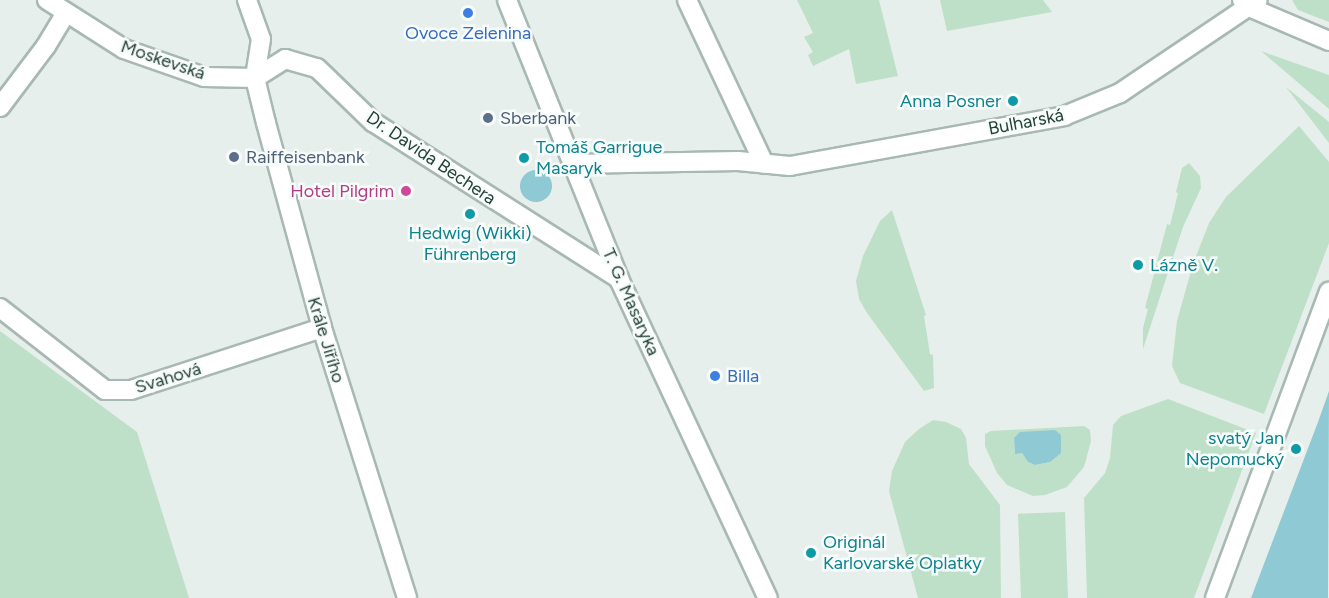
<!DOCTYPE html>
<html>
<head>
<meta charset="utf-8">
<style>
  body { margin:0 }
  #map { position:relative; width:1329px; height:598px; overflow:hidden; background:#e6efeb; font-family:Figtree,sans-serif }
  div>[style] { position:absolute }
  .green>* { inset:0; background:#bfe0c8; transform-origin:0 0 }
  .water>* { inset:0; background:#8ec9d4 }
  .round { border-radius:50% }
  .roads { filter:drop-shadow(2px 0 #a8b8b2) drop-shadow(-2px 0 #a8b8b2) drop-shadow(0 2px #a8b8b2) drop-shadow(0 -2px #a8b8b2) }
  .street>* { height:18px; margin:-9px; padding:0 9px; transform-origin:9px; border-radius:9px; background:#fff }
  .dots>* { width:16px; height:16px; translate:-50% -50%; box-sizing:border-box; border:3px solid #f7fbf9; border-radius:50% }
  span { translate:-50% -50%; white-space:nowrap; text-align:center; line-height:1.15; -webkit-text-stroke:5px #f7fbf9; paint-order:stroke }
  .shop-label { font-size:18px; color:#366cbe }
  .left { translate:0 -50%; text-align:left }
  .street-label { font-size:18px; color:#24423a }
  .culture-label { font-size:18px; color:#0d838f }
  .right { translate:-100% -50%; text-align:right }
  .service-label { font-size:18px; color:#4e5e75 }
  .hotel-label { font-size:18px; color:#b23c85 }
</style>
</head>
<body>
<div id="map">
  <div class="green">
    <i style="clip-path:polygon(797px 0,879px 0,898px 76px,856px 84px,849px 49px,813px 66px,808px 55px,813px 52px,804px 37px,813px 33px)"></i>
    <i style="clip-path:polygon(940px 0,1043px 0,1052px 12px,947px 31px)"></i>
    <i style="clip-path:polygon(1292px 0,1329px 0,1329px 22px,1298px 10px)"></i>
    <i style="clip-path:polygon(1261px 51px,1329px 75px,1329px 109px)"></i>
    <i style="clip-path:polygon(1286px 87px,1329px 122px,1329px 143px)"></i>
    <i style="clip-path:polygon(1299px 126px,1329px 162px,1329px 243px,1264px 414px,1180px 383px,1172px 366px,1177px 321px,1193px 264px,1209px 223px,1226px 197px)"></i>
    <i style="clip-path:polygon(1189px 163px,1200px 176px,1201px 188px,1183px 227px,1143px 349px,1143px 328px,1148px 309px,1145px 308px,1167px 224px,1170px 225px,1178px 193px,1176px 192px,1182px 168px)"></i>
    <i style="clip-path:polygon(892px 210px,926px 315px,924px 316px,930px 354px,933px 355px,934px 388px,924px 391px,867px 313px,859px 299px,856px 281px,863px 256px,880px 221px)"></i>
    <i style="clip-path:polygon(0 331px,137px 432px,189px 598px,0 598px)"></i>
    <i style="clip-path:polygon(1168px 399px,1256px 433px,1194px 598px,1087px 598px,1084px 498px,1105px 473px,1110px 458px,1113px 425px,1121px 416px)"></i>
    <i style="clip-path:polygon(933px 420px,946px 422px,961px 429px,966px 438px,969px 464px,1000px 505px,1001px 598px,918px 598px,889px 491px,892px 471px,905px 442px,919px 429px)"></i>
    <i style="clip-path:polygon(evenodd,1084px 426px,1090px 430px,1091px 441px,1084px 467px,1067px 487px,1045px 495px,1033px 496px,1007px 485px,997px 473px,985px 446px,985px 434px,991px 431px,1084px 426px,1014px 438px,1056px 455px,1050px 462px,1035px 465px,1028px 462px,1022px 453px,1015px 453px,1014px 438px)"></i>
    <i style="left:1065px;top:512px;width:86px;height:47px;rotate:88deg"></i>
  </div>
  <div class="water">
    <i class="round" style="left:520px;top:170px;width:32px;height:32px"></i>
    <i style="clip-path:polygon(1329px 391px,1328px 598px,1251px 598px,1318px 422px)"></i>
    <i style="clip-path:polygon(1055px 430px,1061px 435px,1061px 453px,1050px 462px,1035px 465px,1028px 462px,1022px 453px,1015px 454px,1014px 438px,1020px 432px)"></i>
  </div>
  <div class="roads">
    <div class="street">
      <i style="left:47px;top:0;width:91px;rotate:32.5deg"></i>
      <i style="left:124px;top:49px;width:85px;rotate:19.3deg"></i>
      <i style="left:204px;top:77px;width:51px;rotate:1.1deg"></i>
      <i style="left:247px;top:0;width:41px;rotate:70.3deg"></i>
      <i style="left:261px;top:39px;width:39px;rotate:99deg"></i>
      <i style="left:255px;top:78px;width:46px;rotate:76.3deg"></i>
      <i style="left:266px;top:123px;width:213px;rotate:74.7deg"></i>
      <i style="left:322px;top:328px;width:283px;rotate:72.5deg"></i>
      <i style="left:507px;top:0;width:301px;rotate:68.1deg"></i>
      <i style="left:619px;top:279px;width:352px;rotate:65deg"></i>
      <i style="left:687px;top:0;width:181px;rotate:64.8deg"></i>
      <i style="left:1242px;top:0;width:10px;rotate:45deg"></i>
      <i style="left:1249px;top:7px;width:87px;rotate:23deg"></i>
      <i style="left:255px;top:78px;width:36px;rotate:-32deg"></i>
      <i style="left:285px;top:59px;width:33px;rotate:16deg"></i>
      <i style="left:317px;top:68px;width:78px;rotate:44deg"></i>
      <i style="left:373px;top:122px;width:292px;rotate:32.5deg"></i>
      <i style="left:0;top:107px;width:76px;rotate:-53deg"></i>
      <i style="left:46px;top:46px;width:37px;rotate:-59deg"></i>
      <i style="left:573px;top:164px;width:165px;rotate:-1deg"></i>
      <i style="left:738px;top:161px;width:52px;rotate:5.5deg"></i>
      <i style="left:790px;top:166px;width:279px;rotate:-10.3deg"></i>
      <i style="left:1064px;top:116px;width:61px;rotate:-22.3deg"></i>
      <i style="left:1120px;top:93px;width:166px;rotate:-34deg"></i>
      <i style="left:0;top:308px;width:133px;rotate:38deg"></i>
      <i style="left:105px;top:390px;width:26px"></i>
      <i style="left:131px;top:390px;width:201px;rotate:-18deg"></i>
      <i style="left:1215px;top:598px;width:327px;rotate:-69.6deg"></i>
    </div>
  </div>
  <div class="dots">
    <i style="left:468px;top:13px;background:#3f7fe0"></i>
    <i style="left:1013px;top:101px;background:#0f9aa8"></i>
    <i style="left:488px;top:118px;background:#5c6f8a"></i>
    <i style="left:234px;top:157px;background:#5c6f8a"></i>
    <i style="left:524px;top:158px;background:#0f9aa8"></i>
    <i style="left:406px;top:191px;background:#d1479c"></i>
    <i style="left:470px;top:214px;background:#0f9aa8"></i>
    <i style="left:1138px;top:265px;background:#0f9aa8"></i>
    <i style="left:715px;top:376px;background:#3f7fe0"></i>
    <i style="left:1296px;top:449px;background:#0f9aa8"></i>
    <i style="left:811px;top:553px;background:#0f9aa8"></i>
  </div>
  <div class="shop-label">
    <span style="left:468px;top:33px">Ovoce Zelenina</span>
    <span class="left" style="left:727px;top:376px">Billa</span>
  </div>
  <div class="street-label">
    <span style="left:163px;top:60px;rotate:19deg">Moskevská</span>
    <span style="left:1026px;top:122px;rotate:-11deg">Bulharská</span>
    <span style="left:431px;top:158px;rotate:34deg">Dr. Davida Bechera</span>
    <span style="left:631px;top:302px;rotate:66deg">T. G. Masaryka</span>
    <span style="left:326px;top:340px;rotate:73deg">Krále Jiřího</span>
    <span style="left:168px;top:378px;rotate:-17deg">Svahová</span>
  </div>
  <div class="culture-label">
    <span class="right" style="left:1001px;top:101px">Anna Posner</span>
    <span class="left" style="left:536px;top:158px">Tomáš Garrigue<br>Masaryk</span>
    <span style="left:470px;top:244px">Hedwig (Wikki)<br>Führenberg</span>
    <span class="left" style="left:1150px;top:265px">Lázně V.</span>
    <span class="right" style="left:1284px;top:449px">svatý Jan<br>Nepomucký</span>
    <span class="left" style="left:823px;top:553px">Originál<br>Karlovarské Oplatky</span>
  </div>
  <div class="service-label">
    <span class="left" style="left:500px;top:118px">Sberbank</span>
    <span class="left" style="left:246px;top:157px">Raiffeisenbank</span>
  </div>
  <div class="hotel-label">
    <span class="right" style="left:394px;top:191px">Hotel Pilgrim</span>
  </div>
</div>
</body>
</html>
